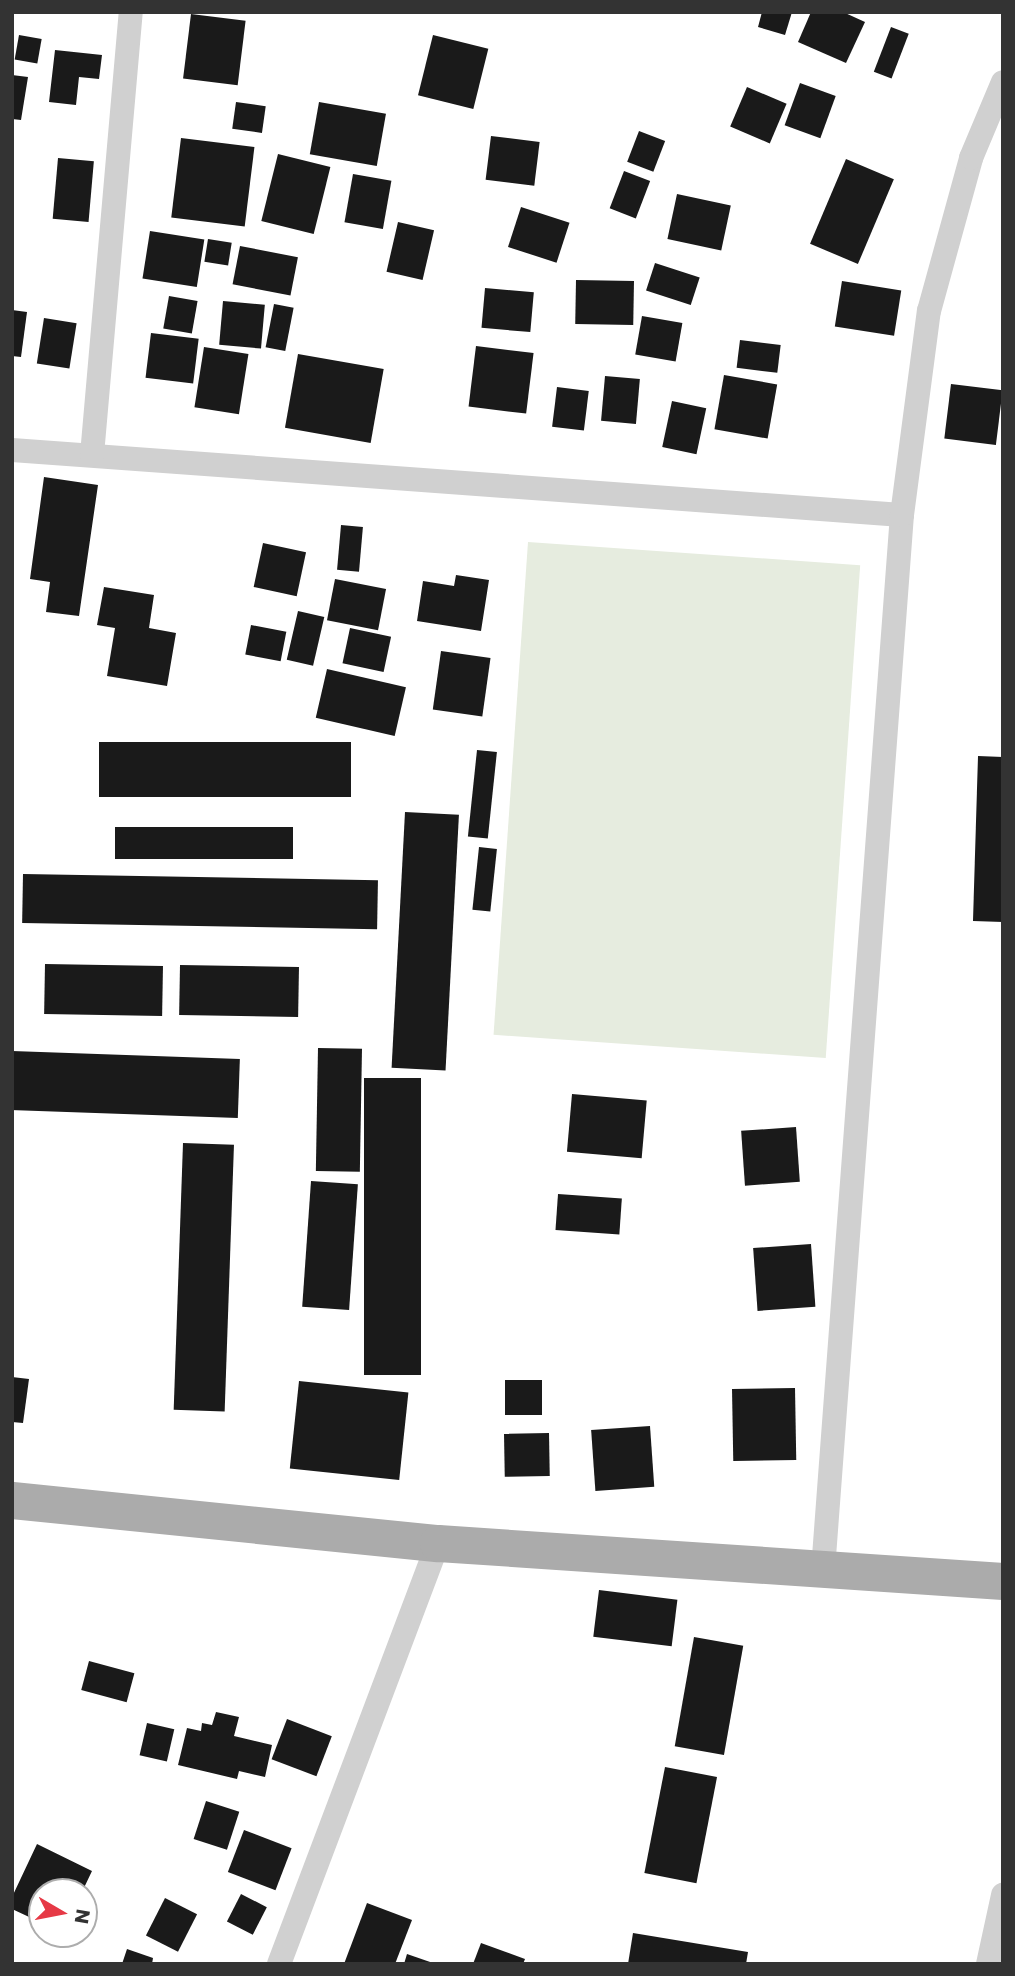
<!DOCTYPE html>
<html>
<head>
<meta charset="utf-8">
<style>
  body { margin:0 }
  #map { position:relative; width:1015px; height:1976px; overflow:hidden; background:#fff; font-family:Poppins,sans-serif }
  div>[style] { position:absolute }
  .green>* { inset:0; background:#e6ecdf; transform-origin:0 0 }
  .building>* { inset:0; background:#1a1a1a; transform-origin:0 0 }
  .street>* { height:24px; margin:-12px; padding:0 12px; transform-origin:12px; border-radius:12px; background:#d0d0d0 }
  .primary>* { height:37px; margin:-18.5px; padding:0 18.5px; transform-origin:18.5px; border-radius:18.5px; background:#ababab }
  span { translate:-50% -50%; white-space:nowrap; text-align:center; line-height:1.15; -webkit-text-stroke:7px #fff; paint-order:stroke }
  .frame { position:absolute; inset:0; border:14px solid #333; pointer-events:none }
  .north { position:absolute; left:28px; top:1878px; width:70px; height:70px; box-sizing:border-box; background:#fff; border:2px solid #adadad; border-radius:50%; rotate:100deg; font-size:19px; font-weight:700; line-height:28px; text-align:center; color:#333 }
  .north::after { content:''; display:block; margin:auto; width:24px; height:32px; background:#e63946; clip-path:polygon(50% 0,100% 100%,50% 72%,0 100%) }
</style>
</head>
<body>
<div id="map">
  <div class="green">
    <i style="left:528px;top:542px;width:333px;height:494px;rotate:4deg"></i>
  </div>
  <div class="building">
    <i style="clip-path:polygon(762px 12px,792px 12px,785px 35px,758px 27px)"></i>
    <i style="clip-path:polygon(811px 12px,843px 12px,865px 22px,846px 63px,798px 42px)"></i>
    <i style="left:191px;top:14px;width:55px;height:65px;rotate:7deg"></i>
    <i style="left:891px;top:27px;width:19px;height:48px;rotate:21deg"></i>
    <i style="left:19px;top:35px;width:23px;height:25px;rotate:10deg"></i>
    <i style="left:433px;top:35px;width:57px;height:62px;rotate:14deg"></i>
    <i style="clip-path:polygon(55px 50px,102px 55px,99px 79px,79px 77px,76px 105px,49px 102px)"></i>
    <i style="clip-path:polygon(12px 75px,28px 77px,21px 120px,12px 119px)"></i>
    <i style="left:800px;top:83px;width:38px;height:45px;rotate:20deg"></i>
    <i style="left:747px;top:87px;width:43px;height:43px;rotate:23deg"></i>
    <i style="left:236px;top:102px;width:30px;height:27px;rotate:8deg"></i>
    <i style="left:319px;top:102px;width:68px;height:53px;rotate:10deg"></i>
    <i style="left:639px;top:131px;width:28px;height:33px;rotate:21deg"></i>
    <i style="left:491px;top:136px;width:49px;height:44px;rotate:7deg"></i>
    <i style="left:181px;top:138px;width:74px;height:80px;rotate:7deg"></i>
    <i style="left:278px;top:154px;width:54px;height:69px;rotate:14deg"></i>
    <i style="left:58px;top:158px;width:36px;height:61px;rotate:5deg"></i>
    <i style="left:846px;top:159px;width:52px;height:92px;rotate:23deg"></i>
    <i style="left:624px;top:171px;width:28px;height:40px;rotate:21deg"></i>
    <i style="left:353px;top:174px;width:39px;height:49px;rotate:10deg"></i>
    <i style="left:677px;top:194px;width:55px;height:46px;rotate:12deg"></i>
    <i style="left:521px;top:207px;width:51px;height:42px;rotate:18deg"></i>
    <i style="left:398px;top:222px;width:37px;height:51px;rotate:13deg"></i>
    <i style="left:150px;top:231px;width:55px;height:48px;rotate:9deg"></i>
    <i style="left:208px;top:239px;width:24px;height:23px;rotate:9deg"></i>
    <i style="left:240px;top:246px;width:59px;height:39px;rotate:11deg"></i>
    <i style="left:655px;top:263px;width:47px;height:29px;rotate:18deg"></i>
    <i style="left:576px;top:280px;width:58px;height:44px;rotate:1deg"></i>
    <i style="left:842px;top:281px;width:60px;height:46px;rotate:9deg"></i>
    <i style="left:485px;top:288px;width:49px;height:40px;rotate:5deg"></i>
    <i style="left:169px;top:296px;width:29px;height:33px;rotate:10deg"></i>
    <i style="left:223px;top:301px;width:42px;height:44px;rotate:5deg"></i>
    <i style="left:274px;top:304px;width:20px;height:44px;rotate:11deg"></i>
    <i style="clip-path:polygon(12px 310px,27px 312px,21px 357px,12px 356px)"></i>
    <i style="left:642px;top:316px;width:41px;height:39px;rotate:10deg"></i>
    <i style="left:44px;top:318px;width:33px;height:46px;rotate:9deg"></i>
    <i style="left:151px;top:333px;width:48px;height:45px;rotate:7deg"></i>
    <i style="left:740px;top:340px;width:41px;height:28px;rotate:7deg"></i>
    <i style="left:476px;top:346px;width:58px;height:61px;rotate:7deg"></i>
    <i style="left:204px;top:347px;width:45px;height:61px;rotate:9deg"></i>
    <i style="left:298px;top:354px;width:87px;height:75px;rotate:10deg"></i>
    <i style="left:724px;top:375px;width:54px;height:55px;rotate:10deg"></i>
    <i style="left:605px;top:376px;width:35px;height:45px;rotate:5deg"></i>
    <i style="left:951px;top:384px;width:52px;height:55px;rotate:7deg"></i>
    <i style="left:557px;top:387px;width:32px;height:40px;rotate:7deg"></i>
    <i style="left:672px;top:401px;width:35px;height:47px;rotate:12deg"></i>
    <i style="clip-path:polygon(44px 477px,98px 485px,79px 616px,46px 612px,50px 582px,30px 579px)"></i>
    <i style="left:341px;top:525px;width:22px;height:45px;rotate:5deg"></i>
    <i style="left:263px;top:543px;width:44px;height:45px;rotate:12deg"></i>
    <i style="clip-path:polygon(456px 575px,489px 580px,481px 631px,417px 621px,423px 581px,454px 586px)"></i>
    <i style="left:335px;top:579px;width:52px;height:42px;rotate:11deg"></i>
    <i style="clip-path:polygon(104px 587px,154px 595px,149px 628px,176px 633px,167px 686px,107px 676px,115px 628px,97px 625px)"></i>
    <i style="left:298px;top:611px;width:27px;height:50px;rotate:13deg"></i>
    <i style="left:251px;top:625px;width:36px;height:30px;rotate:11deg"></i>
    <i style="left:350px;top:628px;width:42px;height:36px;rotate:12deg"></i>
    <i style="left:441px;top:651px;width:50px;height:59px;rotate:8deg"></i>
    <i style="left:327px;top:669px;width:81px;height:50px;rotate:13deg"></i>
    <i style="left:99px;top:742px;width:252px;height:55px"></i>
    <i style="left:477px;top:750px;width:20px;height:87px;rotate:6deg"></i>
    <i style="clip-path:polygon(978px 756px,1003px 757px,1003px 922px,973px 921px)"></i>
    <i style="left:405px;top:812px;width:54px;height:256px;rotate:3deg"></i>
    <i style="left:115px;top:827px;width:178px;height:32px"></i>
    <i style="left:479px;top:847px;width:18px;height:63px;rotate:6deg"></i>
    <i style="left:23px;top:874px;width:355px;height:49px;rotate:1deg"></i>
    <i style="left:45px;top:964px;width:118px;height:50px;rotate:1deg"></i>
    <i style="left:180px;top:965px;width:119px;height:50px;rotate:1deg"></i>
    <i style="left:318px;top:1048px;width:44px;height:123px;rotate:1deg"></i>
    <i style="left:12px;top:1051px;width:228px;height:59px;rotate:2deg"></i>
    <i style="left:364px;top:1078px;width:57px;height:297px"></i>
    <i style="left:572px;top:1094px;width:75px;height:58px;rotate:5deg"></i>
    <i style="left:796px;top:1127px;width:55px;height:55px;rotate:86deg"></i>
    <i style="left:183px;top:1143px;width:51px;height:267px;rotate:2deg"></i>
    <i style="left:311px;top:1181px;width:47px;height:126px;rotate:4deg"></i>
    <i style="left:558px;top:1194px;width:64px;height:36px;rotate:4deg"></i>
    <i style="left:811px;top:1244px;width:63px;height:58px;rotate:86deg"></i>
    <i style="clip-path:polygon(12px 1377px,29px 1379px,23px 1423px,12px 1422px)"></i>
    <i style="left:505px;top:1380px;width:37px;height:35px"></i>
    <i style="left:299px;top:1381px;width:110px;height:88px;rotate:6deg"></i>
    <i style="left:795px;top:1388px;width:72px;height:63px;rotate:89deg"></i>
    <i style="left:650px;top:1426px;width:61px;height:59px;rotate:86deg"></i>
    <i style="left:549px;top:1433px;width:43px;height:45px;rotate:89deg"></i>
    <i style="left:599px;top:1590px;width:79px;height:47px;rotate:7deg"></i>
    <i style="left:694px;top:1637px;width:50px;height:111px;rotate:10deg"></i>
    <i style="left:89px;top:1661px;width:47px;height:30px;rotate:15deg"></i>
    <i style="clip-path:polygon(216px 1712px,239px 1717px,234px 1736px,272px 1745px,265px 1777px,239px 1771px,237px 1779px,178px 1765px,187px 1728px,201px 1731px,202px 1723px,212px 1725px)"></i>
    <i style="left:287px;top:1719px;width:48px;height:43px;rotate:21deg"></i>
    <i style="left:147px;top:1723px;width:28px;height:33px;rotate:13deg"></i>
    <i style="left:665px;top:1767px;width:53px;height:108px;rotate:11deg"></i>
    <i style="left:206px;top:1801px;width:35px;height:40px;rotate:18deg"></i>
    <i style="left:244px;top:1830px;width:51px;height:45px;rotate:21deg"></i>
    <i style="clip-path:polygon(37px 1844px,92px 1871px,82px 1892px,42px 1892px,42px 1923px,12px 1909px,12px 1897px)"></i>
    <i style="left:241px;top:1894px;width:29px;height:31px;rotate:27deg"></i>
    <i style="left:165px;top:1898px;width:36px;height:42px;rotate:27deg"></i>
    <i style="clip-path:polygon(367px 1903px,412px 1920px,395px 1964px,344px 1964px)"></i>
    <i style="clip-path:polygon(633px 1933px,748px 1952px,746px 1964px,628px 1964px)"></i>
    <i style="clip-path:polygon(481px 1943px,525px 1959px,523px 1964px,473px 1964px)"></i>
    <i style="clip-path:polygon(127px 1949px,153px 1958px,152px 1964px,122px 1964px)"></i>
    <i style="clip-path:polygon(407px 1954px,433px 1963px,433px 1964px,404px 1964px)"></i>
  </div>
  <div class="street">
    <i style="left:12px;top:450px;width:892px;rotate:4.18deg"></i>
    <i style="left:92px;top:455px;width:445px;rotate:-85deg"></i>
    <i style="left:823px;top:1570px;width:1058px;rotate:-85.72deg"></i>
    <i style="left:902px;top:515px;width:206px;rotate:-82.5deg"></i>
    <i style="left:929px;top:311px;width:159px;rotate:-74.6deg"></i>
    <i style="left:971px;top:158px;width:82px;rotate:-67.2deg"></i>
    <i style="left:279px;top:1964px;width:450px;rotate:-69.3deg"></i>
    <i style="left:988px;top:1964px;width:71px;rotate:-77.7deg"></i>
  </div>
  <div class="primary">
    <i style="left:12px;top:1500px;width:428px;rotate:5.8deg"></i>
    <i style="left:438px;top:1543px;width:566px;rotate:3.85deg"></i>
  </div>
  <div class="frame"></div>
  <div class="north">N</div>
</div>
</body>
</html>
